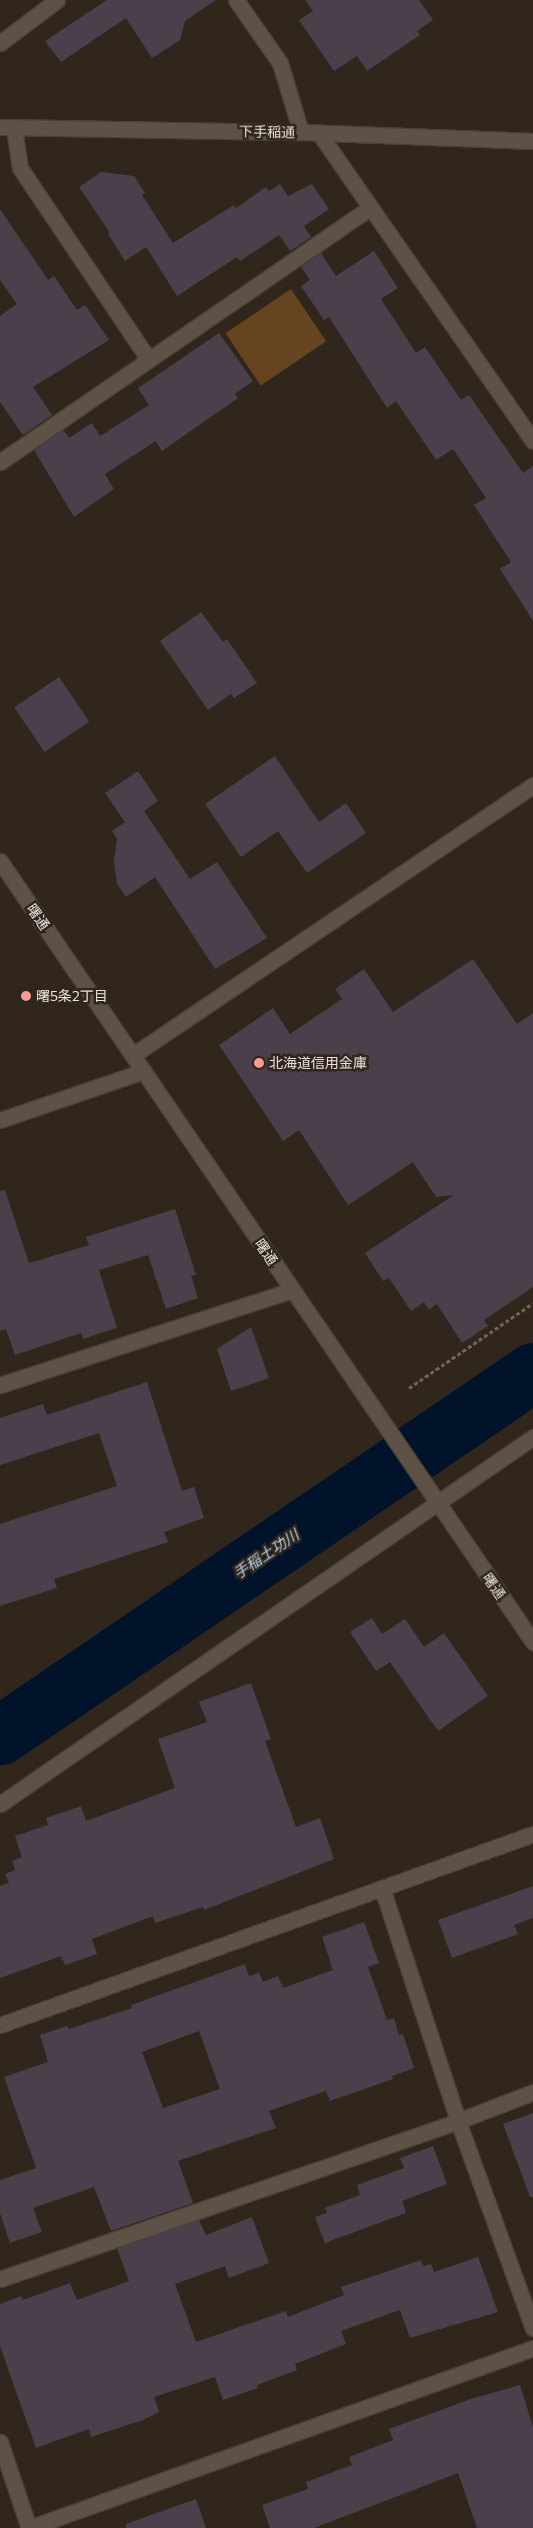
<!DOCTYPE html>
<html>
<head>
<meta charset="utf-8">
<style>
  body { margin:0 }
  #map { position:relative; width:533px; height:2528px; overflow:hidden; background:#30261c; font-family:Commissioner,"Noto Sans JP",sans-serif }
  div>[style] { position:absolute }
  .green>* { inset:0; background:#65441f; transform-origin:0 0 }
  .river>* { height:59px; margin:-29.5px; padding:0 29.5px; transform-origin:29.5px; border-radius:29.5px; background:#00132a }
  .building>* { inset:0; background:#4a404c; transform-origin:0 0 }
  .path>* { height:3px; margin-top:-1.5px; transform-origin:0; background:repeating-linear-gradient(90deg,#6d645b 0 4px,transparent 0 6.5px) }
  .roads { filter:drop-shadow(1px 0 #4a4239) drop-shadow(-1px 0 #4a4239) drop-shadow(0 1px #4a4239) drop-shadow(0 -1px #4a4239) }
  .minor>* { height:15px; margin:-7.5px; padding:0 7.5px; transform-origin:7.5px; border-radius:7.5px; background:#5e5247 }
  .dots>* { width:14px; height:14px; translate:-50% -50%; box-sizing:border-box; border:2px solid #30261c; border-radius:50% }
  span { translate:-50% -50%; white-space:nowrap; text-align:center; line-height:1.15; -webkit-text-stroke:5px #30261c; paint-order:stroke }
  .street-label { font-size:14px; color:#e9e2dc }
  .poi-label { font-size:14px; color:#e9e2dc }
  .left { translate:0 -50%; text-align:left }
  .water-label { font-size:15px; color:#bbd5f1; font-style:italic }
</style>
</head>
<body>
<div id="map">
  <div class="green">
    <i style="left:291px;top:289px;width:63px;height:79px;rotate:56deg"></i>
  </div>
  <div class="river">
    <i style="left:0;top:1735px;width:645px;rotate:-34.26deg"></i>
  </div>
  <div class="building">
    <i style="clip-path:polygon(107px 0,216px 0,185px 21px,180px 40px,152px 58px,126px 18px,61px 62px,45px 41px)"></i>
    <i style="clip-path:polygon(305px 0,419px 0,433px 20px,417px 31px,420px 35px,367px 71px,357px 56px,334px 71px,299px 20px,313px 11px)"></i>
    <i style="clip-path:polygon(101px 172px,134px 176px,145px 193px,142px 195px,173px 243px,234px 205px,236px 208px,266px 187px,269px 191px,280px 184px,288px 196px,312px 184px,329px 209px,304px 226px,311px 237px,290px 251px,279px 235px,240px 261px,237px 257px,177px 296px,146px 247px,125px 261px,108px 234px,110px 233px,79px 187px)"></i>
    <i style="clip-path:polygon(0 209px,48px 280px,54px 276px,77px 310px,85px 305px,109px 340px,33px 387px,52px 415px,23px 435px,0 402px,0 316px,17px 304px,0 280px)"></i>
    <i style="clip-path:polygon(374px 251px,398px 288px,381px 299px,416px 353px,425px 347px,461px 400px,469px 395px,523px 473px,533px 466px,533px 621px,500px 569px,511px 562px,474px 505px,486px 498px,453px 449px,436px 460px,396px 401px,387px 408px,329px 317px,324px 320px,301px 286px,310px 280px,301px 267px,321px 253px,336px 276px)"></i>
    <i style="clip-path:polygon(219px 333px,253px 381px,235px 394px,238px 398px,162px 451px,156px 441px,105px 474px,114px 489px,74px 517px,34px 450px,63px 430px,69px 438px,92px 423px,100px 436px,149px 405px,138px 388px)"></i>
    <i style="clip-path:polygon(201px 612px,223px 642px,227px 639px,257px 683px,234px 698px,231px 694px,208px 710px,160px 641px)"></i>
    <i style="left:59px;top:677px;width:54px;height:54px;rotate:56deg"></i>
    <i style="clip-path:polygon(275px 756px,319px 822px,346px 803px,366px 833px,307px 873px,278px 831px,241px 857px,205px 804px)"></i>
    <i style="clip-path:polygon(138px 771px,158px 801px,144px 811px,190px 879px,217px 862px,267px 938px,215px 969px,155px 877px,126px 897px,117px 884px,114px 861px,117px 839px,112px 831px,125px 822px,105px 793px)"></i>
    <i style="clip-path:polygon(473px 959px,517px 1024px,533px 1013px,533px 1287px,484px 1320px,488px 1326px,462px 1343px,437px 1304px,429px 1310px,424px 1302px,411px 1311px,389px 1278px,383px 1281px,365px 1253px,454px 1195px,436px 1197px,413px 1162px,348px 1205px,299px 1130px,283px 1141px,219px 1045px,273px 1008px,290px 1034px,342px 999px,335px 989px,364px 969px,393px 1012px)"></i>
    <i style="clip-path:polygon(5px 1190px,29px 1263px,89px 1245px,86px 1237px,175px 1209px,196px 1275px,191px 1276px,198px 1298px,166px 1309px,148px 1255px,99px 1270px,117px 1328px,83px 1339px,81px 1333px,15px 1355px,6px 1329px,0 1331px,0 1191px)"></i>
    <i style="clip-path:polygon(251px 1327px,269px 1378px,231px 1391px,217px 1349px)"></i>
    <i style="clip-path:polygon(147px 1382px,182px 1491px,194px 1487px,204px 1518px,164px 1532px,168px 1542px,54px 1579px,57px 1588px,0 1606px,0 1524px,117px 1486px,99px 1433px,0 1465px,0 1418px,43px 1404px,47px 1415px)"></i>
    <i style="clip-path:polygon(372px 1618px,382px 1634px,405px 1619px,424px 1647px,444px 1633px,488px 1696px,438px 1731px,390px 1662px,376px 1671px,350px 1632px)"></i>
    <i style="clip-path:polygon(251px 1683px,271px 1739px,265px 1741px,296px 1827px,320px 1818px,334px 1859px,204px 1910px,203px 1907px,155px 1923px,153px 1916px,92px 1939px,97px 1954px,65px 1965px,61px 1956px,0 1978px,0 1886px,9px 1883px,5px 1874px,15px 1870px,12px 1861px,22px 1857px,15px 1836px,48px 1825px,46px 1818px,81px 1806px,86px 1821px,175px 1788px,158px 1739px,207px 1722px,199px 1702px)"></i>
    <i style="clip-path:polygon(533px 1886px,533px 1918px,514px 1925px,518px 1934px,452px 1958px,438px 1920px)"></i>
    <i style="clip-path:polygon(evenodd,364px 1922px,379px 1963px,368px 1967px,387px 2020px,394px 2018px,399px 2035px,403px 2034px,414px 2068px,392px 2076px,393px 2079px,330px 2101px,326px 2091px,269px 2111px,276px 2128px,178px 2161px,193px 2203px,111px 2231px,94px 2187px,33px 2208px,42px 2232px,10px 2243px,0 2213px,0 2180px,36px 2168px,4px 2077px,48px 2062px,40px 2035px,67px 2026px,69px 2029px,132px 2008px,131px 2005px,245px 1964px,249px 1976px,259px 1973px,263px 1982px,278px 1976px,283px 1988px,333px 1970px,322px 1937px,364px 1922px,199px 2031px,220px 2089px,163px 2108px,142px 2052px,199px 2031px)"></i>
    <i style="clip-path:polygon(533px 2113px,533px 2197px,530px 2197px,503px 2124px)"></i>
    <i style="clip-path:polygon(433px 2146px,447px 2184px,402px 2201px,406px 2213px,325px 2243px,315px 2217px,327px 2213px,325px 2208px,360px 2195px,357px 2185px,404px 2168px,400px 2158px)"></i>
    <i style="clip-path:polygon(252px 2217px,269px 2263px,229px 2278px,225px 2266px,175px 2284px,196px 2342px,286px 2311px,288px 2317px,344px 2295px,341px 2287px,421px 2260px,423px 2266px,431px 2264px,434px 2272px,478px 2257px,498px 2312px,410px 2338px,400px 2310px,341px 2331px,346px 2344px,295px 2364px,297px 2370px,257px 2385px,258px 2388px,223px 2400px,215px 2377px,154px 2397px,159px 2412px,143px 2420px,91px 2437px,89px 2429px,36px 2448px,0 2346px,0 2304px,21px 2296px,23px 2300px,70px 2283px,77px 2300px,129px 2281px,117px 2248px,199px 2220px,206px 2235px)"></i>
    <i style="clip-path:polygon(520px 2385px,533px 2427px,533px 2528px,477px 2528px,458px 2473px,314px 2528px,270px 2528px,262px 2505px,308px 2489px,306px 2482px,352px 2465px,349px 2457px,393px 2440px,389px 2429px,471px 2399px)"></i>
    <i style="clip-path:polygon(196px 2499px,206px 2528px,126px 2528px,126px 2524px)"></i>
  </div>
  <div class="path">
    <i style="left:409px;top:1388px;width:150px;rotate:-34.4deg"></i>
  </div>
  <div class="roads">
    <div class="minor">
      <i style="left:236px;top:0;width:77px;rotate:55.1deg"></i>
      <i style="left:280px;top:63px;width:72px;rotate:73.1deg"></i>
      <i style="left:0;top:43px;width:71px;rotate:-37deg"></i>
      <i style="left:0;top:127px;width:301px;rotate:1deg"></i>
      <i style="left:301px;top:132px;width:232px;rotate:2.2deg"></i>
      <i style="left:14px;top:128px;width:40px;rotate:81.5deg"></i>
      <i style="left:20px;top:168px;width:231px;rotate:56.1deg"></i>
      <i style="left:321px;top:136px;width:371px;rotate:55.2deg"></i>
      <i style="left:0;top:462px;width:449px;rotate:-34.5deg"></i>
      <i style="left:0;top:861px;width:946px;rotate:55.69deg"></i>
      <i style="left:133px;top:1055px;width:483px;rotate:-34deg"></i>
      <i style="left:0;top:1120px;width:152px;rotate:-18.8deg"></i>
      <i style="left:0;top:1385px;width:307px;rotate:-18deg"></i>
      <i style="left:0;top:1804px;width:647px;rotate:-34.55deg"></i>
      <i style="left:382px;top:1888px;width:245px;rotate:71.9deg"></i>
      <i style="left:458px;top:2121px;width:220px;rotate:70.1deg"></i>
      <i style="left:0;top:2025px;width:566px;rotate:-19.72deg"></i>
      <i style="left:0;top:2279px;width:484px;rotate:-19deg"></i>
      <i style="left:458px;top:2121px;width:80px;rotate:-21.1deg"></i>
      <i style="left:0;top:2442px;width:91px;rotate:71.4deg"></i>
      <i style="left:29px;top:2528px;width:535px;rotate:-19.65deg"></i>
    </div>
  </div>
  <div class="dots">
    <i style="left:26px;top:996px;background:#f59c93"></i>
    <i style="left:259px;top:1063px;background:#f59c93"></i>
  </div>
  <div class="street-label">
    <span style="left:267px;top:132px;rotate:1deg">下手稲通</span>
    <span style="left:38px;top:917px;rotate:55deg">曙通</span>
    <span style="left:266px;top:1252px;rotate:56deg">曙通</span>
    <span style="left:494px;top:1586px;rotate:55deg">曙通</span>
  </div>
  <div class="poi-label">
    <span class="left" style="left:36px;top:996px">曙5条2丁目</span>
    <span class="left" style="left:269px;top:1063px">北海道信用金庫</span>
  </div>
  <div class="water-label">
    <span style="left:266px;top:1554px;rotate:-34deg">手稲土功川</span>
  </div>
</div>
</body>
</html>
